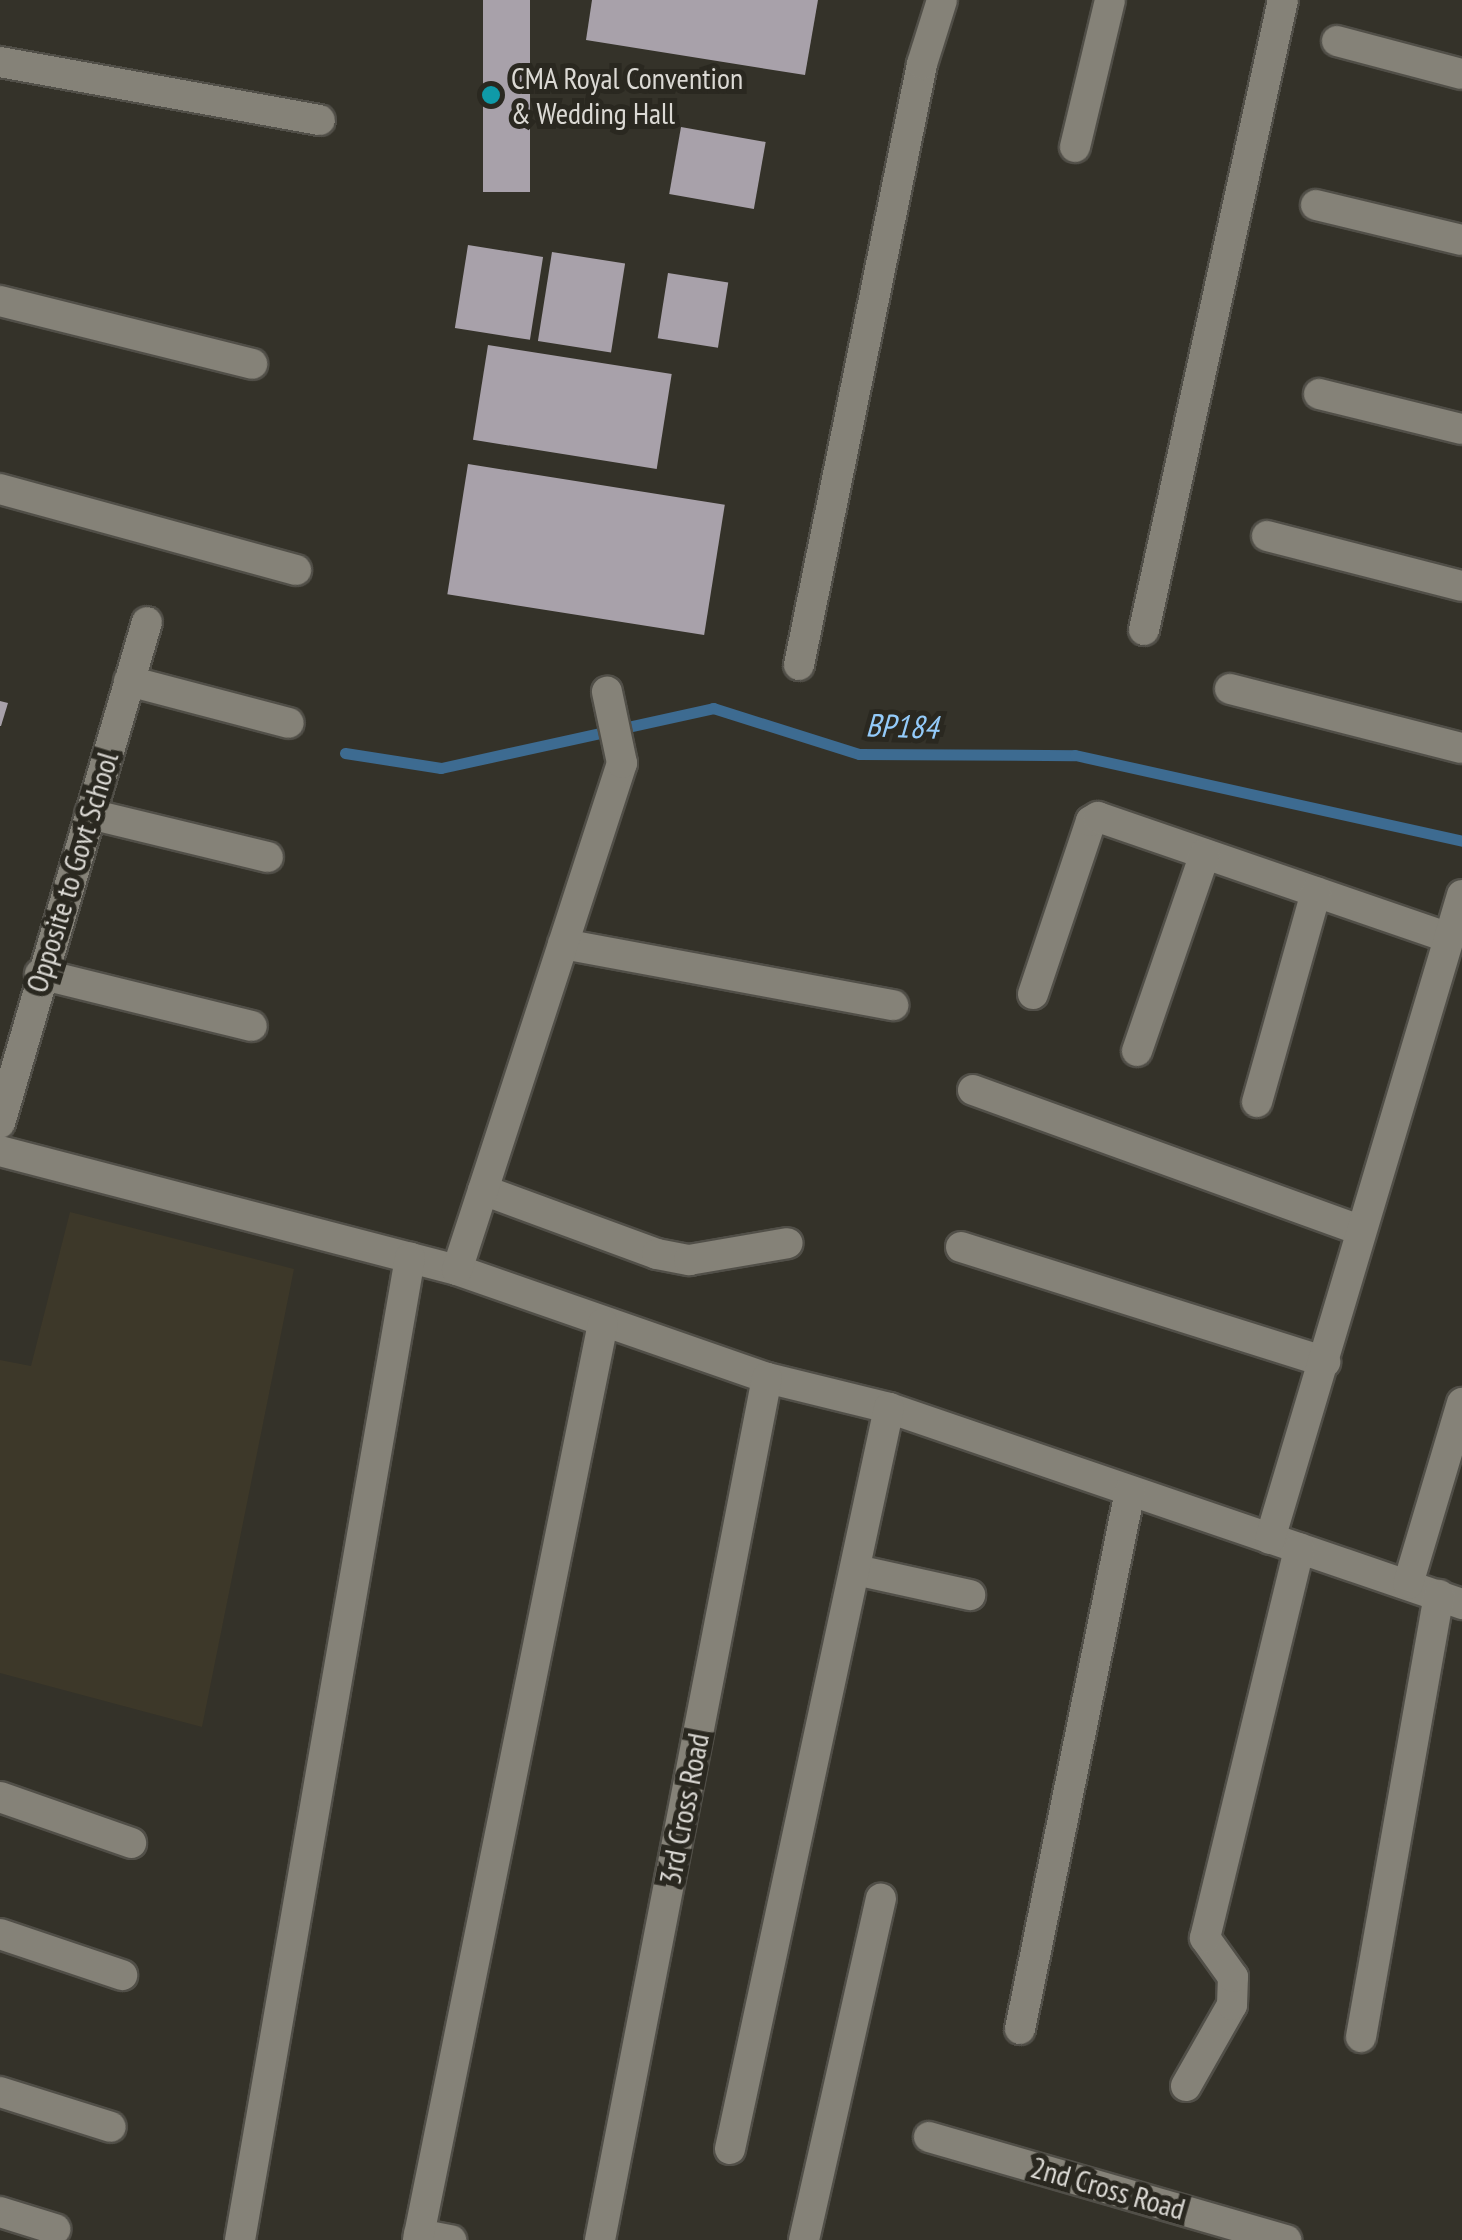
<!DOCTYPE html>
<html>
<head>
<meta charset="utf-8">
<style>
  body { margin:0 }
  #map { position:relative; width:1462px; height:2240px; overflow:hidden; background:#343229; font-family:"PT Sans Narrow",sans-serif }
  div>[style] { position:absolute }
  .built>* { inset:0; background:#3d3829 }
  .stream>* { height:11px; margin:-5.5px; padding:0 5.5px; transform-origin:5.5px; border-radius:5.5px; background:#3d6b91 }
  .building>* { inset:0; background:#a8a1aa; transform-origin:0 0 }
  .roads { filter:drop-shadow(2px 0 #514f48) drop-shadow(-2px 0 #514f48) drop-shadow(0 2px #514f48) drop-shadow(0 -2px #514f48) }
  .minor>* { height:30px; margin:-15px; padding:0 15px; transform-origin:15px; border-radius:15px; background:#858278 }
  .dots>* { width:28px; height:28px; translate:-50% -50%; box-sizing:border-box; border:5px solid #2a2820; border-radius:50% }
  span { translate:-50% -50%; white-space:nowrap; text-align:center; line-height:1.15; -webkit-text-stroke:10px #2a2820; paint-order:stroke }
  .poi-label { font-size:30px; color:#dbd9d4 }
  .left { translate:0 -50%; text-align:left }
  .street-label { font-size:30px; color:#dbd9d4 }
  .water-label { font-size:32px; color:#94cbfa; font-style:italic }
</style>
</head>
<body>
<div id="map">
  <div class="built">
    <i style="clip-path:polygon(70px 1212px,294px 1269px,202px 1727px,0 1673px,0 1360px,31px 1366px)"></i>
  </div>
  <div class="stream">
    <i style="left:345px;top:753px;width:97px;rotate:8.9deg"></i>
    <i style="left:441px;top:768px;width:279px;rotate:-12.4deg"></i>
    <i style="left:713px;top:708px;width:153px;rotate:17.5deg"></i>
    <i style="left:859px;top:754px;width:216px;rotate:0.3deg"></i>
    <i style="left:1075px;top:755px;width:396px;rotate:12.5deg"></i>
  </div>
  <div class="building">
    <i style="left:483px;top:0;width:47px;height:192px"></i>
    <i style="clip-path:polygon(592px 0,818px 0,805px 75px,586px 40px)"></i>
    <i style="left:681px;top:127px;width:86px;height:68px;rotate:10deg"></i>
    <i style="left:468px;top:245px;width:76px;height:84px;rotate:9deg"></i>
    <i style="left:552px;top:252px;width:74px;height:90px;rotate:9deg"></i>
    <i style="left:668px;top:273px;width:61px;height:66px;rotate:9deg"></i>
    <i style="left:488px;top:345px;width:186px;height:96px;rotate:9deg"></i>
    <i style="left:468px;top:464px;width:260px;height:132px;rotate:9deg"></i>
    <i style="clip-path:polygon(0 701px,8px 703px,1px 726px,0 726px)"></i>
  </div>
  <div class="roads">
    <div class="minor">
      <i style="left:1337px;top:41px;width:129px;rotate:14.8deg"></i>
      <i style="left:0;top:62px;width:325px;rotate:10.3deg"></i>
      <i style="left:1075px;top:147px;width:151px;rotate:-76.6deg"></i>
      <i style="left:1316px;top:205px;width:150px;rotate:13.5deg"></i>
      <i style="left:0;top:301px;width:260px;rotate:14deg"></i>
      <i style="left:1319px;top:394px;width:147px;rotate:13.8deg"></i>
      <i style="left:0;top:489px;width:307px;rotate:15.3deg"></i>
      <i style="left:1267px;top:536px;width:201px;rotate:14.4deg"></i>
      <i style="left:1144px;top:630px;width:645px;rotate:-77.56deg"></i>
      <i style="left:799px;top:665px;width:613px;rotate:-78.43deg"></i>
      <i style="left:922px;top:64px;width:67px;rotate:-72.6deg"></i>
      <i style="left:129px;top:681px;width:165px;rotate:14.7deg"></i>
      <i style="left:1230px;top:689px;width:239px;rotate:14.3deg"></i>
      <i style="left:90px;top:814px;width:183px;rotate:13.6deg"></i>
      <i style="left:563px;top:944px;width:336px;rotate:10.5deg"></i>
      <i style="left:40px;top:974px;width:218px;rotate:13.8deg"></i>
      <i style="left:1033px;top:994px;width:182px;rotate:-71.5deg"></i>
      <i style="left:1091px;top:821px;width:8px;rotate:-30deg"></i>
      <i style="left:1098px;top:817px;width:371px;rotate:19deg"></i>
      <i style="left:1137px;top:1051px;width:208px;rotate:-71deg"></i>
      <i style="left:973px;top:1090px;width:412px;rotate:19.9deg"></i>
      <i style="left:1257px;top:1102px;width:218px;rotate:-74.3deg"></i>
      <i style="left:0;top:1123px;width:522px;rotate:-73.65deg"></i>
      <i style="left:0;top:1151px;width:472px;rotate:14.6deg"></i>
      <i style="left:457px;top:1270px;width:328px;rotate:19.2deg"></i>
      <i style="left:767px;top:1378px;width:126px;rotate:13.8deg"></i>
      <i style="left:889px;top:1408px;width:606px;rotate:18.88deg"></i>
      <i style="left:483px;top:1190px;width:185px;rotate:20.2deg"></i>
      <i style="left:657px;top:1254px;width:33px;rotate:11deg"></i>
      <i style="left:689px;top:1260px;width:100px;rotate:-9.7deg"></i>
      <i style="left:961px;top:1247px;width:382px;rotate:17.5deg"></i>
      <i style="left:457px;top:1270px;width:533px;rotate:-71.97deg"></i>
      <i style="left:622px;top:763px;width:73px;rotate:-101.9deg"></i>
      <i style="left:1270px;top:1539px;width:672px;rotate:-73.4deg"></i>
      <i style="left:856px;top:1570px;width:117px;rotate:12.4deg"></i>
      <i style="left:1408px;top:1584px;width:189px;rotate:-73.4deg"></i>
      <i style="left:0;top:1797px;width:139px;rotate:19.3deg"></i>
      <i style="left:0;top:1934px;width:129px;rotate:18.6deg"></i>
      <i style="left:1020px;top:2029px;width:549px;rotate:-78.44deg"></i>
      <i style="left:1361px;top:2037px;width:449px;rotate:-80deg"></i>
      <i style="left:1186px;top:2086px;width:93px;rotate:-60.4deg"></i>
      <i style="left:1232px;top:2005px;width:28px;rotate:-88deg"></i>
      <i style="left:1233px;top:1977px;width:48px;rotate:-125.7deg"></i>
      <i style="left:1205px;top:1938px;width:401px;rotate:-76.4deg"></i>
      <i style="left:0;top:2092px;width:116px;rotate:17.5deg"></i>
      <i style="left:929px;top:2137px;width:372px;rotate:16.1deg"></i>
      <i style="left:730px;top:2149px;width:758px;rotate:-77.89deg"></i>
      <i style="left:0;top:2212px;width:58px;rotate:17.2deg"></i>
      <i style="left:419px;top:2234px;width:33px;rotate:11deg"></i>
      <i style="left:240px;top:2240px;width:997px;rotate:-80.18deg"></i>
      <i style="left:418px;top:2240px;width:935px;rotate:-78.59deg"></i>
      <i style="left:600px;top:2240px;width:878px;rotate:-79.04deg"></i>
      <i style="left:804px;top:2240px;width:350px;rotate:-77.3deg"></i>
    </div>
  </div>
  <div class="dots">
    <i style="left:491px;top:95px;background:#0f9aa8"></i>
  </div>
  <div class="poi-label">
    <span class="left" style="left:511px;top:95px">CMA Royal Convention<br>&amp; Wedding Hall</span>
  </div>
  <div class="street-label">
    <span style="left:72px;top:872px;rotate:-73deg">Opposite to Govt School</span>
    <span style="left:684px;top:1809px;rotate:-79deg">3rd Cross Road</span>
    <span style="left:1108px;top:2188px;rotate:16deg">2nd Cross Road</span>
  </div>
  <div class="water-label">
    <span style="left:902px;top:726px;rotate:2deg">BP184</span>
  </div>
</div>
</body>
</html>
